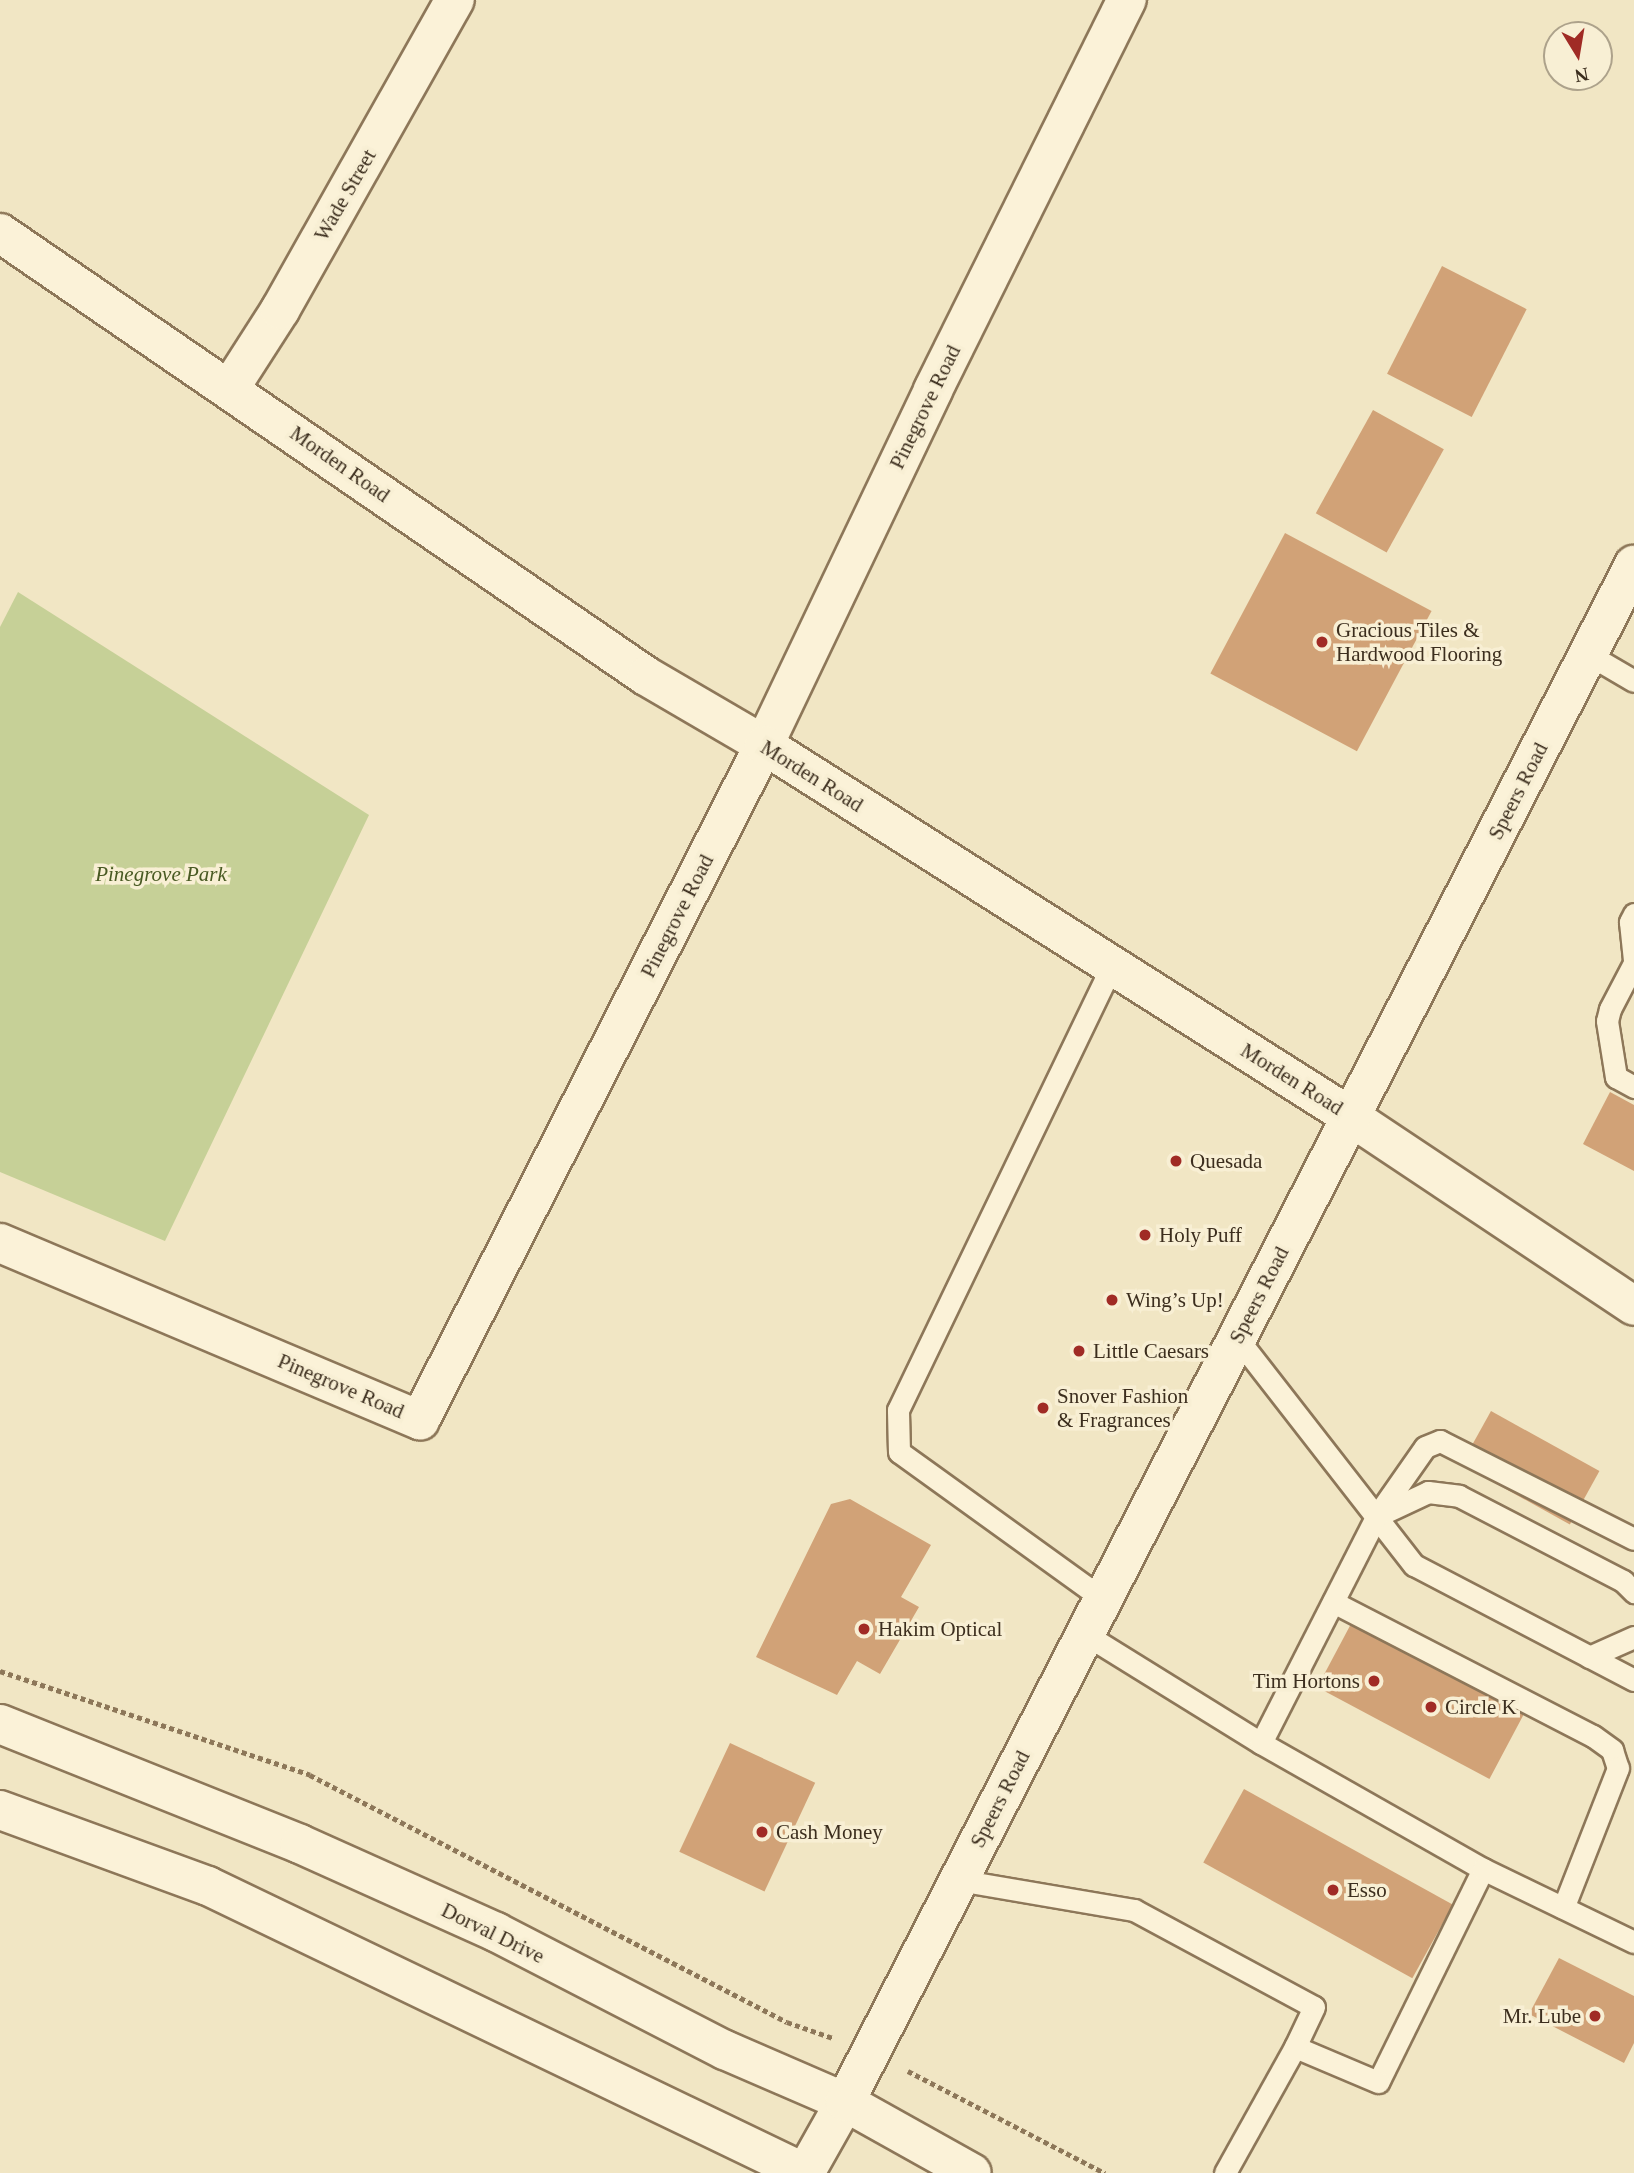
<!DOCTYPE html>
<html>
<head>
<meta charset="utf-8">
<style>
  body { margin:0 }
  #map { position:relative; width:1634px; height:2173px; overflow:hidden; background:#f1e6c4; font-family:"Times New Roman",serif }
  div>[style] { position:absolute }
  .green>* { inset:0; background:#c6d097 }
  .building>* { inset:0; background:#d1a277; transform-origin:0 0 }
  .path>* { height:4.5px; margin-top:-2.25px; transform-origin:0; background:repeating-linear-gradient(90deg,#8d7759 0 5px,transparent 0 8.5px) }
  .roads { filter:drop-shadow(2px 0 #8d7759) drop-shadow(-2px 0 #8d7759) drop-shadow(0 2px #8d7759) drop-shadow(0 -2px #8d7759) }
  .lane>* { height:21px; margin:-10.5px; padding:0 10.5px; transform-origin:10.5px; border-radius:10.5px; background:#fbf2d8 }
  .street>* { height:38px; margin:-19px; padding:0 19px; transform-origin:19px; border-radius:19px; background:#fbf2d8 }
  .secondary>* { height:38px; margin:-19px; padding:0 19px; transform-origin:19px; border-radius:19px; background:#fbf2d8 }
  .dots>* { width:19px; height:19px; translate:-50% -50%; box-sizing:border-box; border:4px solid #f8efd4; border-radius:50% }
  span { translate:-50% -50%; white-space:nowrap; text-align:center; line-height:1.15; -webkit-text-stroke:7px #f8efd4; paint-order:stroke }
  .street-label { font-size:21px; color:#3c2e1e }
  .poi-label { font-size:21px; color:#3c2e1e }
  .left { translate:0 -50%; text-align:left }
  .right { translate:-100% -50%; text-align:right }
  .park-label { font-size:21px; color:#495a23; font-style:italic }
  .north { position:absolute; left:1543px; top:21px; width:70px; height:70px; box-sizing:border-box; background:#f8efd4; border:2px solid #ada28b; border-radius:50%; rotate:169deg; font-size:19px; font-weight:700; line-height:28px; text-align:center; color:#3c2e1e }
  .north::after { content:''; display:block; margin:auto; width:24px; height:32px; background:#a02b25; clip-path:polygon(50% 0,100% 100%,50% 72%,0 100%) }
</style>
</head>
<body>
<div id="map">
  <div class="green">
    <i style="clip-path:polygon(18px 592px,369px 815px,165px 1241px,0 1172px,0 627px)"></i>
  </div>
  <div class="building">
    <i style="left:1442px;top:266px;width:95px;height:121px;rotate:27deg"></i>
    <i style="left:1373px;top:410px;width:81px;height:118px;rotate:29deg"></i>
    <i style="left:1285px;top:533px;width:166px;height:159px;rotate:28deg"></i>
    <i style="clip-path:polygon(1610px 1092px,1634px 1105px,1634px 1171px,1583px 1144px)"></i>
    <i style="left:1491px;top:1411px;width:124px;height:61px;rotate:29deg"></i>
    <i style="clip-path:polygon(850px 1499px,931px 1545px,901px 1597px,919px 1607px,880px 1674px,857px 1661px,837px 1695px,756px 1657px,831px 1504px)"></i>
    <i style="left:1352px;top:1622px;width:195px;height:74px;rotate:28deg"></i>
    <i style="left:730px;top:1743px;width:94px;height:120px;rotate:25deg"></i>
    <i style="left:1244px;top:1789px;width:239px;height:84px;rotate:29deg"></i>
    <i style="clip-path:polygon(1559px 1958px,1634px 1996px,1634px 2043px,1624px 2063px,1529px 2014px)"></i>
  </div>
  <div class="path">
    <i style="left:0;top:1671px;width:327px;rotate:18.5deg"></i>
    <i style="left:310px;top:1775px;width:537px;rotate:27.38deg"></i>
    <i style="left:787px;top:2022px;width:49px;rotate:19.2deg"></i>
    <i style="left:908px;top:2071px;width:222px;rotate:27.4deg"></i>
  </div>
  <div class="roads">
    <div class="lane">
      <i style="left:1588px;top:654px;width:53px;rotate:30.4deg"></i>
      <i style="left:1634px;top:914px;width:9px;rotate:117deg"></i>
      <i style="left:1630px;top:922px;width:37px;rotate:84deg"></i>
      <i style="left:1634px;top:963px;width:52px;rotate:117.6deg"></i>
      <i style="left:1610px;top:1009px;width:12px;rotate:104deg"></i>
      <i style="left:1607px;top:1021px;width:57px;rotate:80.9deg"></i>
      <i style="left:1616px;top:1077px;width:21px;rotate:29deg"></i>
      <i style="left:1237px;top:1338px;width:288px;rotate:52.1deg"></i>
      <i style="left:1414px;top:1565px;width:248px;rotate:27.6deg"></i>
      <i style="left:1377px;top:1516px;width:56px;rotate:-25.2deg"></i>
      <i style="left:1428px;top:1492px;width:31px;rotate:7deg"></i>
      <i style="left:1459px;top:1496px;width:185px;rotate:27.4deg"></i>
      <i style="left:1623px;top:1581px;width:16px;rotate:45deg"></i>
      <i style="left:1103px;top:1599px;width:251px;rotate:-144.2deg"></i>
      <i style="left:899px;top:1452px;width:42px;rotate:-91.4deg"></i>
      <i style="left:898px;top:1410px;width:493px;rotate:-64.3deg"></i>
      <i style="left:1333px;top:1602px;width:292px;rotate:27.3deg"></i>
      <i style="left:1593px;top:1736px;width:24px;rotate:36deg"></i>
      <i style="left:1612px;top:1750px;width:19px;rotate:72deg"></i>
      <i style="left:1618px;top:1768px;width:150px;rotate:111.4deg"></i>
      <i style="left:1085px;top:1634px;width:207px;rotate:31.8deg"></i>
      <i style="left:1261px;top:1743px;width:255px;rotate:29.6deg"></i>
      <i style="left:1483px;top:1869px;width:237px;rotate:116.2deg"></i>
      <i style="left:1378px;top:2082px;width:90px;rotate:-157.1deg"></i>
      <i style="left:1589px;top:1657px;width:49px;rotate:-24deg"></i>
      <i style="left:1261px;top:1743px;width:254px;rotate:-63deg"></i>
      <i style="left:1376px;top:1517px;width:85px;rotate:-55deg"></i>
      <i style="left:1425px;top:1447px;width:16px;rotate:-22deg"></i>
      <i style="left:1440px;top:1441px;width:217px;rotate:26.8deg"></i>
      <i style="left:1483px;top:1869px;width:168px;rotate:25.8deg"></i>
      <i style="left:958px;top:1880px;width:179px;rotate:9.7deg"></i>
      <i style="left:1134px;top:1910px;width:204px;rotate:28.3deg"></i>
      <i style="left:1314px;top:2007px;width:44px;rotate:115.4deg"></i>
      <i style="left:1295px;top:2047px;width:144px;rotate:119.1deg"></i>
    </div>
    <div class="street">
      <i style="left:230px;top:388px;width:93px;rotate:-57.3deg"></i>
      <i style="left:280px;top:310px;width:356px;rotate:-60.6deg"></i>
      <i style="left:1351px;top:1117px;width:340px;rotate:33.7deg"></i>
      <i style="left:0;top:1243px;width:456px;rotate:22.9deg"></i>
      <i style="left:420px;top:1420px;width:758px;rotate:-63deg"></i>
      <i style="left:764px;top:745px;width:393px;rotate:-64.5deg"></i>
      <i style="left:933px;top:390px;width:436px;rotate:-63.6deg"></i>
    </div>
    <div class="secondary">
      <i style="left:0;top:233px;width:783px;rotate:34.44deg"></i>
      <i style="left:646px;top:676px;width:137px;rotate:30.3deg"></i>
      <i style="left:764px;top:745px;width:695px;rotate:32.36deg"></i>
      <i style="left:0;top:1724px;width:323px;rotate:21.8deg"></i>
      <i style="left:300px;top:1844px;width:215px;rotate:24.2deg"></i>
      <i style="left:496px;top:1932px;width:258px;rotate:27.3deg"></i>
      <i style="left:725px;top:2050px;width:131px;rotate:23.4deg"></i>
      <i style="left:845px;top:2102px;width:145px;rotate:29.2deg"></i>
      <i style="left:0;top:1810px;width:221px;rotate:20.1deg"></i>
      <i style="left:208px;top:1886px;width:662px;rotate:25.68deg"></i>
      <i style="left:805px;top:2173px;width:81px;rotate:-60.6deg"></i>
      <i style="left:845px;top:2102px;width:1728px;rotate:-62.83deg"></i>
    </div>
  </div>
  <div class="dots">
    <i style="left:1322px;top:642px;background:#a02b25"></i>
    <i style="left:1176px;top:1161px;background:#a02b25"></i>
    <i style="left:1145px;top:1235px;background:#a02b25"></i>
    <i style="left:1112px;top:1300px;background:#a02b25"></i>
    <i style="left:1079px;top:1351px;background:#a02b25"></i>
    <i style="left:1043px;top:1408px;background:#a02b25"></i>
    <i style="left:864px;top:1629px;background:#a02b25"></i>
    <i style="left:1374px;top:1681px;background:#a02b25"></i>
    <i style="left:1431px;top:1707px;background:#a02b25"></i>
    <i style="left:762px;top:1832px;background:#a02b25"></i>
    <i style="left:1333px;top:1890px;background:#a02b25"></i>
    <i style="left:1595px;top:2016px;background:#a02b25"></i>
  </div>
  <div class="street-label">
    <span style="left:345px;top:195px;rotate:-60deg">Wade Street</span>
    <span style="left:925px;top:407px;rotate:-64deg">Pinegrove Road</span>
    <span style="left:340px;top:464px;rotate:35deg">Morden Road</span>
    <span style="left:812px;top:776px;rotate:32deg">Morden Road</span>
    <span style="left:1518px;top:791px;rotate:-63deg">Speers Road</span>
    <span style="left:677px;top:916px;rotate:-63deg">Pinegrove Road</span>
    <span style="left:1292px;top:1079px;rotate:32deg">Morden Road</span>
    <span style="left:1259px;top:1295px;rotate:-63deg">Speers Road</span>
    <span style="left:341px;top:1386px;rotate:23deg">Pinegrove Road</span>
    <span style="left:1000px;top:1799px;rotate:-63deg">Speers Road</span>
    <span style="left:493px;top:1933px;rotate:26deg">Dorval Drive</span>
  </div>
  <div class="poi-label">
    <span class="left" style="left:1336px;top:642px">Gracious Tiles &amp;<br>Hardwood Flooring</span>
    <span class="left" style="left:1190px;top:1161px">Quesada</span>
    <span class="left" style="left:1159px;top:1235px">Holy Puff</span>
    <span class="left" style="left:1126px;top:1300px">Wing’s Up!</span>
    <span class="left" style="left:1093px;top:1351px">Little Caesars</span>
    <span class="left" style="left:1057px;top:1408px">Snover Fashion<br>&amp; Fragrances</span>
    <span class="left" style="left:878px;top:1629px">Hakim Optical</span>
    <span class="right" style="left:1360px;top:1681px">Tim Hortons</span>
    <span class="left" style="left:1445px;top:1707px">Circle K</span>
    <span class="left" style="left:776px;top:1832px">Cash Money</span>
    <span class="left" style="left:1347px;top:1890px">Esso</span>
    <span class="right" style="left:1581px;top:2016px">Mr. Lube</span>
  </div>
  <div class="park-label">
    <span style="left:161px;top:874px">Pinegrove Park</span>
  </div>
  <div class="north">N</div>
</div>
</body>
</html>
